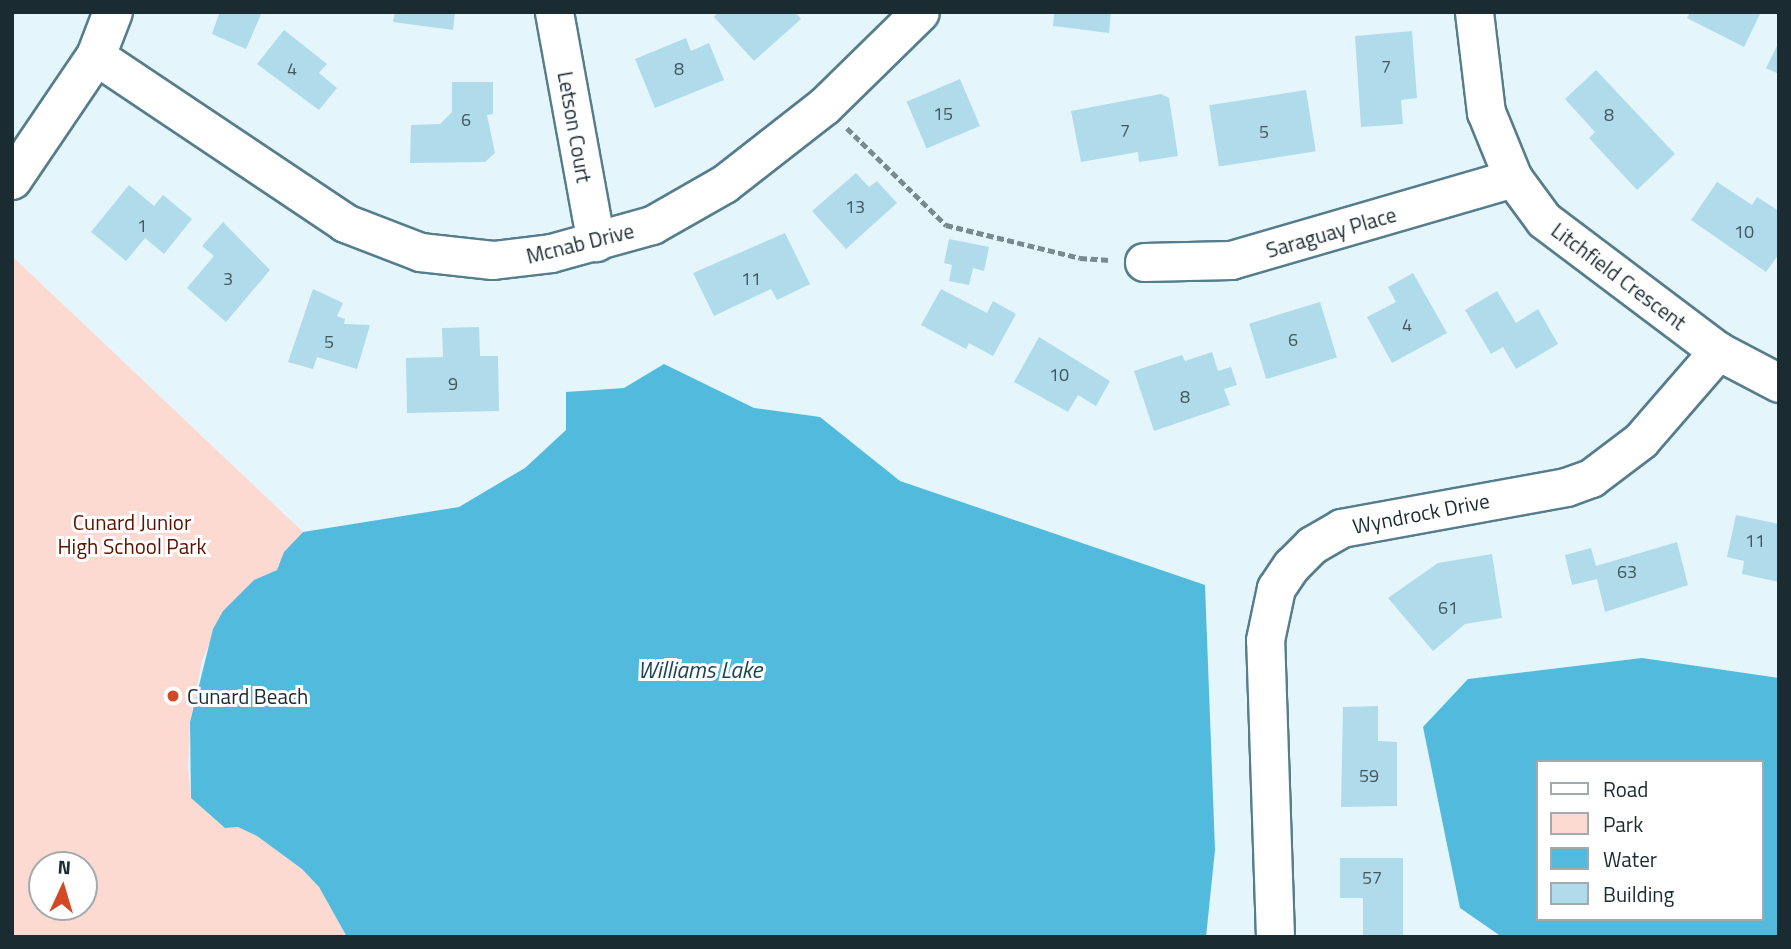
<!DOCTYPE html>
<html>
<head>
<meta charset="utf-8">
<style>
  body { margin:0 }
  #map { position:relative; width:1791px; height:949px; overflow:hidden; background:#e4f5fc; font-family:"Titillium Web",sans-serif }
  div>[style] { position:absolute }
  .green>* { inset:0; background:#fddad1 }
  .water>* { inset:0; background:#52bbdd }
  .building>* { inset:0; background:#b0dbeb; transform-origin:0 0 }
  .path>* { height:4.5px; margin-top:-2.25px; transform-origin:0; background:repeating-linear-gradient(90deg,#788990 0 7px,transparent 0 10.5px) }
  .roads { filter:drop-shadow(2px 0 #567d8c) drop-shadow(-2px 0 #567d8c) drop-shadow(0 2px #567d8c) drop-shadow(0 -2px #567d8c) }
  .minor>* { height:37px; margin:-18.5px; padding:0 18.5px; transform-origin:18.5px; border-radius:18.5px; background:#fff }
  .major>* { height:38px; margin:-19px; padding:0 19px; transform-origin:19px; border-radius:19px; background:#fff }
  .dots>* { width:19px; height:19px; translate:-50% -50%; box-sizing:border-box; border:4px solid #fff; border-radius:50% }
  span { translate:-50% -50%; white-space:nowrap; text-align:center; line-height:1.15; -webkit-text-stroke:6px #fff; paint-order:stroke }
  .number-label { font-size:18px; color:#405760 }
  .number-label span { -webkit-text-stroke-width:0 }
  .street-label { font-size:21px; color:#1a2b31 }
  .park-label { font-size:21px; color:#5d1200 }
  .poi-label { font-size:21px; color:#1a2b31 }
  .left { translate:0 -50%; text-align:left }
  .water-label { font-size:23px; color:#184654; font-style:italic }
  .frame { position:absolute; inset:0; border:14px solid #1a2b31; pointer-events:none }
  .legend { position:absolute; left:1536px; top:760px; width:228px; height:161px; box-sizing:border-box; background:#fff; border:2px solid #a3aaad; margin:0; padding:9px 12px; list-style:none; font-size:21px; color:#1a2b31 }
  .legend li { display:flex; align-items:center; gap:14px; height:35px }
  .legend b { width:35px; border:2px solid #a3aaad }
  .north { position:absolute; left:28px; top:851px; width:70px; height:70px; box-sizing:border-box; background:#fff; border:2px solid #a3aaad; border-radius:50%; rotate:4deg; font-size:19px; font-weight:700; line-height:28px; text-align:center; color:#1a2b31 }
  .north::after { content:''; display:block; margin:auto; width:24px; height:32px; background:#d34926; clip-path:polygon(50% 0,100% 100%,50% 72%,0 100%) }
</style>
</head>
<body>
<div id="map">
  <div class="green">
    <i style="clip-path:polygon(evenodd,12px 256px,303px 532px,284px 552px,277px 570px,254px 580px,223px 611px,202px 661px,190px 722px,188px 768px,191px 798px,225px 828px,238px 827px,257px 836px,302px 869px,319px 887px,347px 937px,12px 937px,12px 256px,42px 865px,84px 865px,84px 907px,42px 907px,42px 865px)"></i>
  </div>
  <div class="water">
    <i style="clip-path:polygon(664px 364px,754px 408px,820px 417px,900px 481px,1205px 585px,1215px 850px,1206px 937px,347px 937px,319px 887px,302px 869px,257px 836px,238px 827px,225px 828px,191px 798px,190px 722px,213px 629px,223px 611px,254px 580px,277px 570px,284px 552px,303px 532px,459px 507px,525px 468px,566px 430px,566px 392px,624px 388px)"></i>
    <i style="clip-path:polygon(evenodd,1642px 658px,1779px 678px,1779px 937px,1502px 937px,1460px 908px,1423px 727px,1468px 679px,1642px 658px,1537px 762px,1761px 762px,1761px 919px,1537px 919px,1537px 762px)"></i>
  </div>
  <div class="building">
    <i style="clip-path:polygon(214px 12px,262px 12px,246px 49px,212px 34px,219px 14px)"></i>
    <i style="clip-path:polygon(395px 12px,455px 12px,453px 30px,393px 22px)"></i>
    <i style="clip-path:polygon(718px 12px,795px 12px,801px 19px,754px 61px,714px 17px)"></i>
    <i style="clip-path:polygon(1054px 12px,1111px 12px,1109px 33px,1053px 26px)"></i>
    <i style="clip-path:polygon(1690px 12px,1761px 12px,1744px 47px,1687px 18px)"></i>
    <i style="clip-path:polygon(284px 30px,327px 64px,319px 73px,337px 88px,319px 110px,257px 64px)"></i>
    <i style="clip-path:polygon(1412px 31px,1417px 98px,1401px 100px,1403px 124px,1361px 127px,1355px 36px)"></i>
    <i style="clip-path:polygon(686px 38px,691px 51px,709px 43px,724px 80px,655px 108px,635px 59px)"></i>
    <i style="clip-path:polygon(1779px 42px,1779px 74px,1766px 68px)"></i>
    <i style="clip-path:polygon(1596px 70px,1675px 154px,1637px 190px,1589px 138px,1595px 132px,1565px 99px)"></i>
    <i style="left:960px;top:79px;width:51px;height:58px;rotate:67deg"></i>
    <i style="clip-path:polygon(452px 82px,493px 82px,493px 114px,487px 115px,495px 153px,485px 162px,410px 163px,411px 125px,440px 124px,452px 112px)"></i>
    <i style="left:1306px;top:90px;width:62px;height:98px;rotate:81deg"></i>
    <i style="clip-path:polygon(1161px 94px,1169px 98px,1178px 156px,1139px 162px,1138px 152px,1081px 162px,1071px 111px)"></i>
    <i style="clip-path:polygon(856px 173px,869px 187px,877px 181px,897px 203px,846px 249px,812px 211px)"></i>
    <i style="clip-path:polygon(1717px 182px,1752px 205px,1757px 197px,1779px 211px,1779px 254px,1766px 272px,1691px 220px)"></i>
    <i style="clip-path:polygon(129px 185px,154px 206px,163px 195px,192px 219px,164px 254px,145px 238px,126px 261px,91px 232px)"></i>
    <i style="clip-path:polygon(223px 222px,270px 270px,226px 322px,187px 288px,214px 256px,202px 246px)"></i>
    <i style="clip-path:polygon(785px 233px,810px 284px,777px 300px,771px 289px,714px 316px,693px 273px)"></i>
    <i style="clip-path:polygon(949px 239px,989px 247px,984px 271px,973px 268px,969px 285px,949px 281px,952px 265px,944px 263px)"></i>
    <i style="clip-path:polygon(1413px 273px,1447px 333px,1392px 363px,1367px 317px,1396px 302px,1388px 287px)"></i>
    <i style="clip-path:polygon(313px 289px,343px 303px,337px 316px,345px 319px,344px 324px,370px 325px,357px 369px,317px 357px,313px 369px,288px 362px)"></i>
    <i style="clip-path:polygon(941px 289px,987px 313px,993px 301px,1016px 314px,993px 356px,969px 343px,966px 349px,921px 325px)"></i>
    <i style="clip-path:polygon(1497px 291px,1516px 323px,1538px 309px,1558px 344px,1516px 369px,1503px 347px,1491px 354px,1465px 310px)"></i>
    <i style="left:1320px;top:302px;width:58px;height:74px;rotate:73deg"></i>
    <i style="clip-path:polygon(479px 327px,480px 356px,498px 356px,499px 411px,407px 413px,406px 358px,443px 357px,442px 328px)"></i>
    <i style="clip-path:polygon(1039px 337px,1110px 381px,1096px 406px,1078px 395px,1068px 412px,1014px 382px)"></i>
    <i style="clip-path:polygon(1212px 352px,1218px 371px,1231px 367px,1237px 385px,1224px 389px,1230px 405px,1154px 431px,1134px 371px,1182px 355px,1185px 361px)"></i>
    <i style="clip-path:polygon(1736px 515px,1779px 524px,1779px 582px,1742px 574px,1744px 561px,1727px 557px)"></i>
    <i style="clip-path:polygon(1677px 542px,1688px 585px,1605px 612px,1597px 579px,1572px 585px,1565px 555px,1591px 548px,1596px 566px)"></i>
    <i style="clip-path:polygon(1492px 554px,1502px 618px,1465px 624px,1433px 651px,1388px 598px,1438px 563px)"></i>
    <i style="clip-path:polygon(1378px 706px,1378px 741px,1397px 742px,1397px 806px,1341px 807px,1343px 707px)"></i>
    <i style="clip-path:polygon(1340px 858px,1403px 858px,1403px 937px,1363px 937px,1363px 898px,1340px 898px)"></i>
  </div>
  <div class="path">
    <i style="left:847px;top:128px;width:139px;rotate:44.4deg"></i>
    <i style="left:946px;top:225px;width:138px;rotate:13.8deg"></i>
    <i style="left:1080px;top:258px;width:30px;rotate:4deg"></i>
  </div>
  <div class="roads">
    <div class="minor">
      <i style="left:554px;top:12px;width:234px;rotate:79.7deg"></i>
      <i style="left:1474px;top:12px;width:101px;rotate:83.2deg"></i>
      <i style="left:1486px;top:112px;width:71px;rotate:67.8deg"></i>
      <i style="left:1513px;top:178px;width:52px;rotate:53.6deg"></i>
      <i style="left:1544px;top:220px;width:218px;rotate:37deg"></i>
      <i style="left:1718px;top:351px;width:69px;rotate:27.7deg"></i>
      <i style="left:96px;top:56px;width:300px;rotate:33.8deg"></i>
      <i style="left:345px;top:223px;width:80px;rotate:21.1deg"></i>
      <i style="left:420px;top:252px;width:73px;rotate:6.3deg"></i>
      <i style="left:493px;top:260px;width:58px;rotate:-6.9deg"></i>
      <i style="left:551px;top:253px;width:105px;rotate:-15.5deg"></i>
      <i style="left:652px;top:225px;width:83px;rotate:-29.7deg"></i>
      <i style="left:724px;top:184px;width:127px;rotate:-38deg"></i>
      <i style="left:824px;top:106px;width:134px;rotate:-44.4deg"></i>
      <i style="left:1144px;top:262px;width:87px;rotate:-1.3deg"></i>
      <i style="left:1231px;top:260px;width:294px;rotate:-16.2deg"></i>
      <i style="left:1275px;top:937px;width:297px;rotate:-91.9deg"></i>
      <i style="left:1265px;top:640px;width:53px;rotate:-78.1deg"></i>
      <i style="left:1276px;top:588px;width:27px;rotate:-56deg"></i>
      <i style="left:1291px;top:566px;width:30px;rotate:-45deg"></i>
      <i style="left:1312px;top:545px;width:34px;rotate:-30deg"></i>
      <i style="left:1341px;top:528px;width:229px;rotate:-10.3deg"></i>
      <i style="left:1566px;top:487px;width:27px;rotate:-20deg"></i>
      <i style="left:1591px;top:478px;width:63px;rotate:-37.2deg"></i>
      <i style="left:1641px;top:440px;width:118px;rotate:-49.1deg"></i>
    </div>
    <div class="major">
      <i style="left:12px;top:180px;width:150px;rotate:-55.9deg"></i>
      <i style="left:96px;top:56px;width:47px;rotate:-68.9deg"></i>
    </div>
  </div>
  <div class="dots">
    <i style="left:173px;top:696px;background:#d34926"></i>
  </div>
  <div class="number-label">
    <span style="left:1386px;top:67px">7</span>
    <span style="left:292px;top:69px">4</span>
    <span style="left:679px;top:69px">8</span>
    <span style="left:943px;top:114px">15</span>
    <span style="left:1609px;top:115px">8</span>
    <span style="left:466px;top:120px">6</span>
    <span style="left:1125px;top:131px">7</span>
    <span style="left:1264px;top:132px">5</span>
    <span style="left:855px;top:207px">13</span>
    <span style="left:142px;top:226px">1</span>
    <span style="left:1744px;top:232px">10</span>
    <span style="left:228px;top:279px">3</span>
    <span style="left:751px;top:279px">11</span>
    <span style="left:1407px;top:325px">4</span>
    <span style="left:1293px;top:340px">6</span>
    <span style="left:329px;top:342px">5</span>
    <span style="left:1059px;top:375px">10</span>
    <span style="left:453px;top:384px">9</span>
    <span style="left:1185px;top:397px">8</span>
    <span style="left:1755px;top:541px">11</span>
    <span style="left:1627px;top:572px">63</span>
    <span style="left:1448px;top:608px">61</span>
    <span style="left:1369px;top:776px">59</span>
    <span style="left:1372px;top:878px">57</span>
  </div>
  <div class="street-label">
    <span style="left:575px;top:127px;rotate:80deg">Letson Court</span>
    <span style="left:1331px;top:232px;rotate:-16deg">Saraguay Place</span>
    <span style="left:580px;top:243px;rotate:-14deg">Mcnab Drive</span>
    <span style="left:1619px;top:276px;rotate:37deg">Litchfield Crescent</span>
    <span style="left:1421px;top:513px;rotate:-11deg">Wyndrock Drive</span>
  </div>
  <div class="park-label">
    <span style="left:132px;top:534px">Cunard Junior<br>High School Park</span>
  </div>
  <div class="poi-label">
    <span class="left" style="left:187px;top:696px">Cunard Beach</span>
  </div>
  <div class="water-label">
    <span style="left:700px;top:670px">Williams Lake</span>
  </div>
  <div class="frame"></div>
  <ul class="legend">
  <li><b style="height:9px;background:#fff"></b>Road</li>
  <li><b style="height:19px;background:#fddad1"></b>Park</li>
  <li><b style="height:19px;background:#52bbdd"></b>Water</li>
  <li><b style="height:19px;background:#b0dbeb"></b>Building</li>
  </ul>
  <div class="north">N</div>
</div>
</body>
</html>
